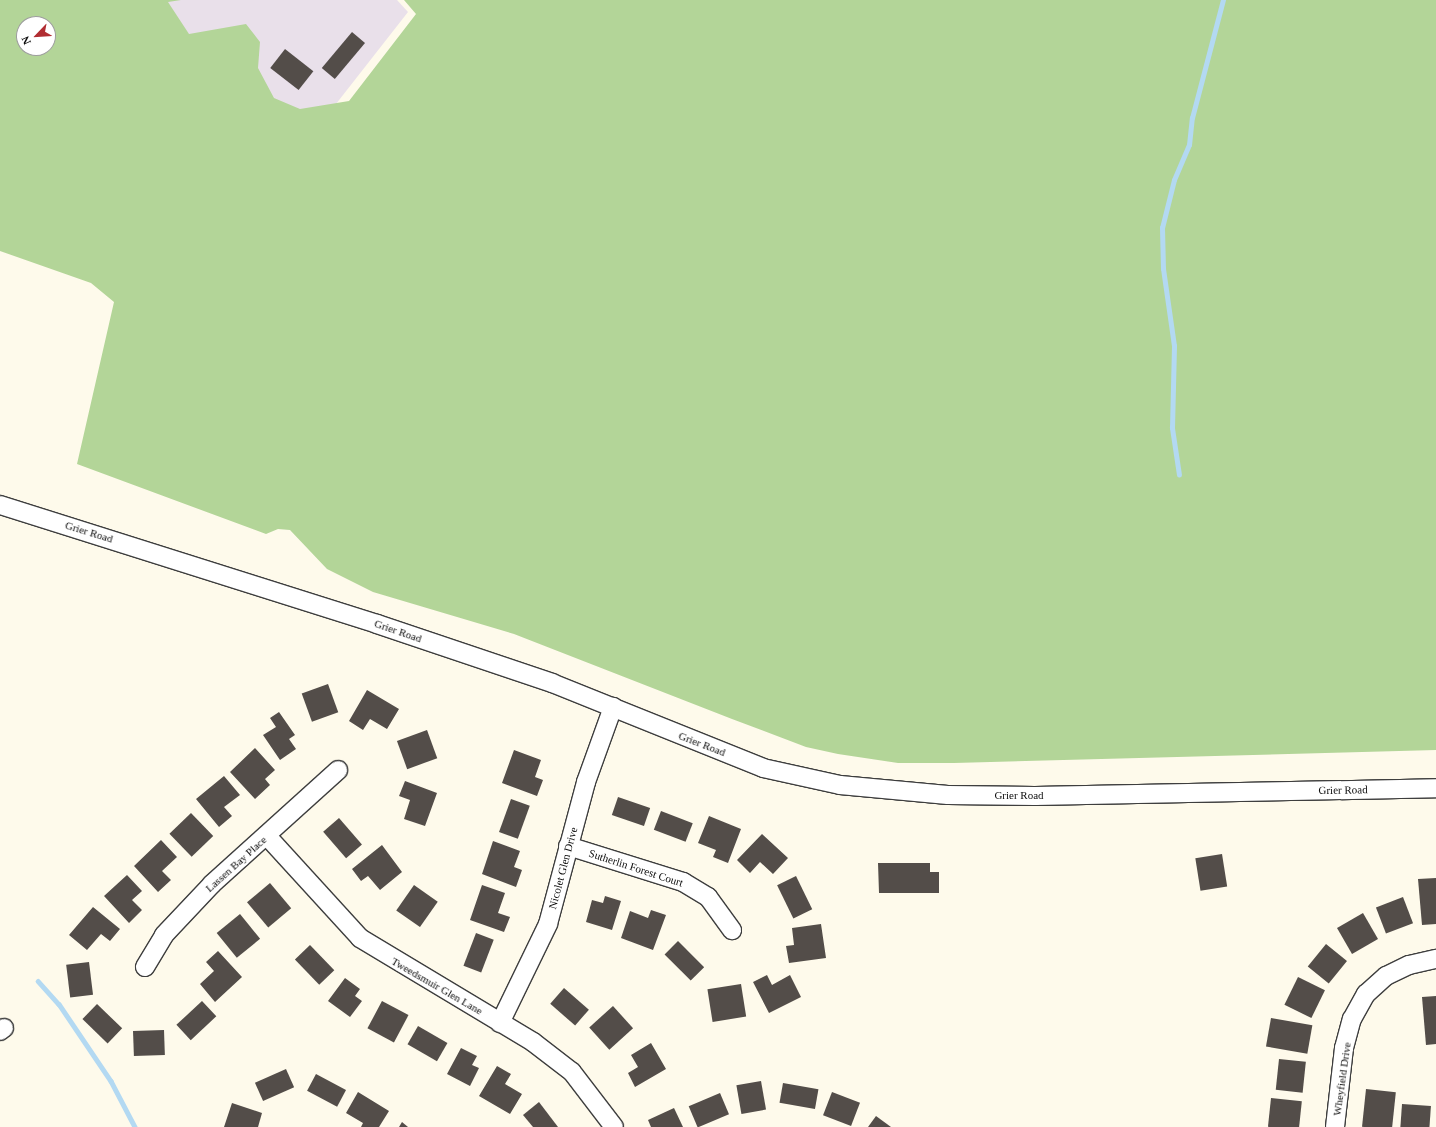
<!DOCTYPE html>
<html>
<head>
<meta charset="utf-8">
<style>
  body { margin:0 }
  #map { position:relative; width:1436px; height:1127px; overflow:hidden; background:#fefaeb; font-family:Georgia,serif }
  div>[style] { position:absolute }
  .industrial>* { inset:0; background:#e9e0ea }
  .forest>* { inset:0; background:#b3d598 }
  .stream>* { height:4.5px; margin:-2.25px; padding:0 2.25px; transform-origin:2.25px; border-radius:2.25px; background:#b3d9f2 }
  .building>* { inset:0; background:#534d49; transform-origin:0 0 }
  .roads { filter:drop-shadow(1px 0 #3e3e3e) drop-shadow(-1px 0 #3e3e3e) drop-shadow(0 1px #3e3e3e) drop-shadow(0 -1px #3e3e3e) }
  .minor>* { height:18px; margin:-9px; padding:0 9px; transform-origin:9px; border-radius:9px; background:#fff }
  span { translate:-50% -50%; white-space:nowrap; text-align:center; line-height:1.15; -webkit-text-stroke:4px #fff; paint-order:stroke }
  .street-label { font-size:11px; color:#0b0b0b }
  .north { position:absolute; left:16px; top:16px; width:40px; height:40px; box-sizing:border-box; background:#fff; border:1px solid #9d9d9d; border-radius:50%; rotate:245deg; font-size:11px; font-weight:700; line-height:16px; text-align:center; color:#0b0b0b }
  .north::after { content:''; display:block; margin:auto; width:14px; height:18px; background:#b12d32; clip-path:polygon(50% 0,100% 100%,50% 72%,0 100%) }
</style>
</head>
<body>
<div id="map">
  <div class="industrial">
    <i style="clip-path:polygon(132px 0,397px 0,408px 12px,289px 164px)"></i>
  </div>
  <div class="forest">
    <i style="clip-path:polygon(evenodd,0 0,181px 0,168px 2px,189px 34px,246px 24px,260px 42px,258px 68px,274px 98px,300px 109px,349px 101px,416px 14px,404px 0,1436px 0,1436px 750px,954px 763px,898px 763px,838px 754px,806px 747px,732px 719px,514px 634px,373px 592px,327px 569px,290px 530px,278px 529px,266px 534px,77px 464px,114px 302px,91px 283px,0 251px,0 0,24px 24px,48px 24px,48px 48px,24px 48px,24px 24px)"></i>
  </div>
  <div class="stream">
    <i style="left:1179px;top:475px;width:48px;rotate:-98.5deg"></i>
    <i style="left:1172px;top:428px;width:82px;rotate:-88.6deg"></i>
    <i style="left:1174px;top:346px;width:78px;rotate:-98.1deg"></i>
    <i style="left:1163px;top:269px;width:41px;rotate:-91.4deg"></i>
    <i style="left:1162px;top:228px;width:49px;rotate:-76deg"></i>
    <i style="left:1174px;top:180px;width:38px;rotate:-67deg"></i>
    <i style="left:1189px;top:145px;width:27px;rotate:-84deg"></i>
    <i style="left:1192px;top:118px;width:122px;rotate:-75.3deg"></i>
    <i style="left:38px;top:981px;width:31px;rotate:48deg"></i>
    <i style="left:59px;top:1004px;width:93px;rotate:56deg"></i>
    <i style="left:111px;top:1081px;width:52px;rotate:62.4deg"></i>
  </div>
  <div class="building">
    <i style="left:352px;top:32px;width:17px;height:47px;rotate:40deg"></i>
    <i style="left:285px;top:49px;width:36px;height:24px;rotate:38deg"></i>
    <i style="left:328px;top:684px;width:30px;height:28px;rotate:70deg"></i>
    <i style="clip-path:polygon(367px 690px,399px 709px,387px 729px,370px 719px,363px 730px,349px 721px)"></i>
    <i style="clip-path:polygon(279px 712px,295px 735px,289px 739px,296px 749px,280px 760px,263px 735px,276px 727px,270px 718px)"></i>
    <i style="left:427px;top:730px;width:30px;height:32px;rotate:70deg"></i>
    <i style="clip-path:polygon(255px 748px,275px 770px,265px 779px,270px 785px,255px 799px,230px 772px)"></i>
    <i style="clip-path:polygon(514px 750px,541px 760px,535px 777px,543px 780px,537px 796px,502px 783px)"></i>
    <i style="clip-path:polygon(224px 776px,240px 795px,224px 807px,232px 816px,219px 827px,196px 799px)"></i>
    <i style="clip-path:polygon(405px 781px,437px 793px,425px 826px,404px 819px,410px 800px,399px 796px)"></i>
    <i style="left:618px;top:797px;width:34px;height:19px;rotate:19deg"></i>
    <i style="left:511px;top:799px;width:20px;height:35px;rotate:20deg"></i>
    <i style="left:661px;top:811px;width:34px;height:20px;rotate:21deg"></i>
    <i style="left:191px;top:813px;width:32px;height:30px;rotate:46deg"></i>
    <i style="clip-path:polygon(709px 816px,741px 829px,728px 863px,713px 857px,716px 850px,698px 843px)"></i>
    <i style="left:339px;top:818px;width:35px;height:21px;rotate:49deg"></i>
    <i style="clip-path:polygon(762px 834px,788px 858px,773px 874px,760px 862px,750px 873px,737px 860px)"></i>
    <i style="clip-path:polygon(161px 840px,177px 857px,162px 871px,171px 880px,158px 892px,134px 866px)"></i>
    <i style="clip-path:polygon(493px 841px,520px 851px,514px 867px,522px 870px,516px 887px,482px 874px)"></i>
    <i style="clip-path:polygon(382px 845px,402px 872px,380px 890px,368px 876px,361px 881px,352px 869px)"></i>
    <i style="left:1222px;top:854px;width:33px;height:27px;rotate:81deg"></i>
    <i style="clip-path:polygon(878px 863px,930px 863px,930px 872px,939px 872px,939px 893px,879px 893px)"></i>
    <i style="clip-path:polygon(127px 875px,142px 891px,132px 900px,142px 910px,129px 923px,104px 896px)"></i>
    <i style="left:796px;top:876px;width:37px;height:21px;rotate:64deg"></i>
    <i style="clip-path:polygon(1436px 878px,1436px 924px,1422px 925px,1418px 879px)"></i>
    <i style="left:270px;top:883px;width:33px;height:30px;rotate:50deg"></i>
    <i style="left:414px;top:885px;width:29px;height:31px;rotate:35deg"></i>
    <i style="clip-path:polygon(482px 885px,505px 893px,498px 913px,510px 917px,504px 932px,470px 920px)"></i>
    <i style="clip-path:polygon(605px 896px,621px 901px,612px 930px,586px 922px,592px 900px,603px 903px)"></i>
    <i style="left:1403px;top:897px;width:28px;height:29px;rotate:69deg"></i>
    <i style="clip-path:polygon(93px 907px,120px 929px,110px 941px,101px 934px,87px 950px,69px 935px)"></i>
    <i style="clip-path:polygon(651px 910px,666px 915px,653px 950px,621px 938px,630px 911px,648px 918px)"></i>
    <i style="left:1363px;top:913px;width:30px;height:30px;rotate:60deg"></i>
    <i style="left:240px;top:914px;width:32px;height:30px;rotate:51deg"></i>
    <i style="clip-path:polygon(821px 924px,826px 958px,789px 963px,786px 946px,794px 945px,792px 928px)"></i>
    <i style="left:476px;top:933px;width:19px;height:35px;rotate:21deg"></i>
    <i style="left:678px;top:941px;width:37px;height:19px;rotate:45deg"></i>
    <i style="left:1326px;top:944px;width:27px;height:29px;rotate:39deg"></i>
    <i style="left:310px;top:945px;width:35px;height:21px;rotate:46deg"></i>
    <i style="clip-path:polygon(218px 951px,242px 977px,215px 1002px,200px 984px,214px 971px,206px 962px)"></i>
    <i style="left:89px;top:962px;width:33px;height:23px;rotate:83deg"></i>
    <i style="clip-path:polygon(767px 975px,772px 985px,790px 975px,801px 997px,769px 1013px,753px 982px)"></i>
    <i style="left:1298px;top:977px;width:30px;height:31px;rotate:26deg"></i>
    <i style="clip-path:polygon(345px 978px,360px 989px,355px 996px,362px 1001px,350px 1017px,328px 1001px)"></i>
    <i style="left:741px;top:984px;width:33px;height:34px;rotate:81deg"></i>
    <i style="left:564px;top:988px;width:33px;height:21px;rotate:41deg"></i>
    <i style="clip-path:polygon(1436px 996px,1436px 1044px,1426px 1045px,1422px 997px)"></i>
    <i style="left:202px;top:1001px;width:21px;height:35px;rotate:47deg"></i>
    <i style="left:382px;top:1001px;width:30px;height:31px;rotate:28deg"></i>
    <i style="left:97px;top:1004px;width:35px;height:21px;rotate:44deg"></i>
    <i style="left:613px;top:1006px;width:30px;height:32px;rotate:48deg"></i>
    <i style="left:1271px;top:1018px;width:42px;height:29px;rotate:10deg"></i>
    <i style="left:418px;top:1026px;width:34px;height:21px;rotate:30deg"></i>
    <i style="left:164px;top:1030px;width:25px;height:31px;rotate:88deg"></i>
    <i style="clip-path:polygon(651px 1043px,666px 1069px,635px 1087px,628px 1073px,638px 1067px,631px 1055px)"></i>
    <i style="clip-path:polygon(461px 1048px,477px 1056px,472px 1065px,479px 1068px,470px 1086px,447px 1074px)"></i>
    <i style="left:1279px;top:1059px;width:27px;height:31px;rotate:6deg"></i>
    <i style="clip-path:polygon(497px 1066px,511px 1074px,505px 1084px,522px 1094px,510px 1114px,479px 1096px)"></i>
    <i style="left:286px;top:1069px;width:20px;height:34px;rotate:66deg"></i>
    <i style="left:316px;top:1074px;width:34px;height:19px;rotate:28deg"></i>
    <i style="left:761px;top:1081px;width:29px;height:25px;rotate:80deg"></i>
    <i style="left:783px;top:1083px;width:36px;height:20px;rotate:10deg"></i>
    <i style="left:1366px;top:1089px;width:30px;height:38px;rotate:6deg"></i>
    <i style="clip-path:polygon(358px 1092px,389px 1111px,379px 1127px,361px 1127px,363px 1123px,346px 1113px)"></i>
    <i style="left:832px;top:1092px;width:30px;height:25px;rotate:21deg"></i>
    <i style="left:720px;top:1093px;width:23px;height:34px;rotate:67deg"></i>
    <i style="left:1271px;top:1098px;width:31px;height:29px;rotate:6deg"></i>
    <i style="clip-path:polygon(539px 1102px,558px 1127px,533px 1127px,523px 1115px)"></i>
    <i style="clip-path:polygon(232px 1103px,262px 1113px,258px 1127px,224px 1127px)"></i>
    <i style="left:1402px;top:1104px;width:29px;height:23px;rotate:4deg"></i>
    <i style="clip-path:polygon(674px 1108px,683px 1127px,651px 1127px,648px 1120px)"></i>
    <i style="clip-path:polygon(876px 1116px,891px 1127px,868px 1127px)"></i>
    <i style="clip-path:polygon(402px 1122px,408px 1127px,399px 1127px)"></i>
  </div>
  <div class="roads">
    <div class="minor">
      <i style="left:0;top:505px;width:395px;rotate:17.5deg"></i>
      <i style="left:377px;top:624px;width:185px;rotate:18.6deg"></i>
      <i style="left:552px;top:683px;width:227px;rotate:21.9deg"></i>
      <i style="left:763px;top:768px;width:79px;rotate:12.4deg"></i>
      <i style="left:840px;top:785px;width:108px;rotate:5.3deg"></i>
      <i style="left:948px;top:795px;width:87px;rotate:0.7deg"></i>
      <i style="left:1035px;top:796px;width:401px;rotate:-1.1deg"></i>
      <i style="left:267px;top:836px;width:138px;rotate:47.6deg"></i>
      <i style="left:360px;top:938px;width:202px;rotate:31deg"></i>
      <i style="left:533px;top:1042px;width:49px;rotate:37.6deg"></i>
      <i style="left:572px;top:1072px;width:69px;rotate:52.6deg"></i>
      <i style="left:568px;top:846px;width:121px;rotate:17.4deg"></i>
      <i style="left:683px;top:882px;width:29px;rotate:31deg"></i>
      <i style="left:708px;top:897px;width:41px;rotate:54deg"></i>
      <i style="left:145px;top:967px;width:37px;rotate:-59deg"></i>
      <i style="left:164px;top:935px;width:70px;rotate:-46.7deg"></i>
      <i style="left:212px;top:884px;width:170px;rotate:-42.1deg"></i>
      <i style="left:500px;top:1023px;width:110px;rotate:-64.1deg"></i>
      <i style="left:548px;top:924px;width:147px;rotate:-75deg"></i>
      <i style="left:586px;top:782px;width:80px;rotate:-70.2deg"></i>
      <i style="left:0;top:1031px;width:5px;rotate:-37deg"></i>
      <i style="left:1335px;top:1127px;width:80px;rotate:-83.5deg"></i>
      <i style="left:1344px;top:1048px;width:30px;rotate:-75deg"></i>
      <i style="left:1352px;top:1019px;width:29px;rotate:-61deg"></i>
      <i style="left:1366px;top:994px;width:27px;rotate:-42deg"></i>
      <i style="left:1386px;top:976px;width:25px;rotate:-26deg"></i>
      <i style="left:1409px;top:965px;width:28px;rotate:-13deg"></i>
    </div>
  </div>
  <div class="street-label">
    <span style="left:89px;top:532px;rotate:17deg">Grier Road</span>
    <span style="left:398px;top:631px;rotate:19deg">Grier Road</span>
    <span style="left:702px;top:744px;rotate:21deg">Grier Road</span>
    <span style="left:1343px;top:790px;rotate:-1deg">Grier Road</span>
    <span style="left:1019px;top:795px">Grier Road</span>
    <span style="left:236px;top:864px;rotate:-42deg">Lassen Bay Place</span>
    <span style="left:563px;top:868px;rotate:-75deg">Nicolet Glen Drive</span>
    <span style="left:636px;top:868px;rotate:18deg">Sutherlin Forest Court</span>
    <span style="left:437px;top:986px;rotate:30deg">Tweedsmuir Glen Lane</span>
    <span style="left:1342px;top:1079px;rotate:-82deg">Wheyfield Drive</span>
  </div>
  <div class="north">N</div>
</div>
</body>
</html>
